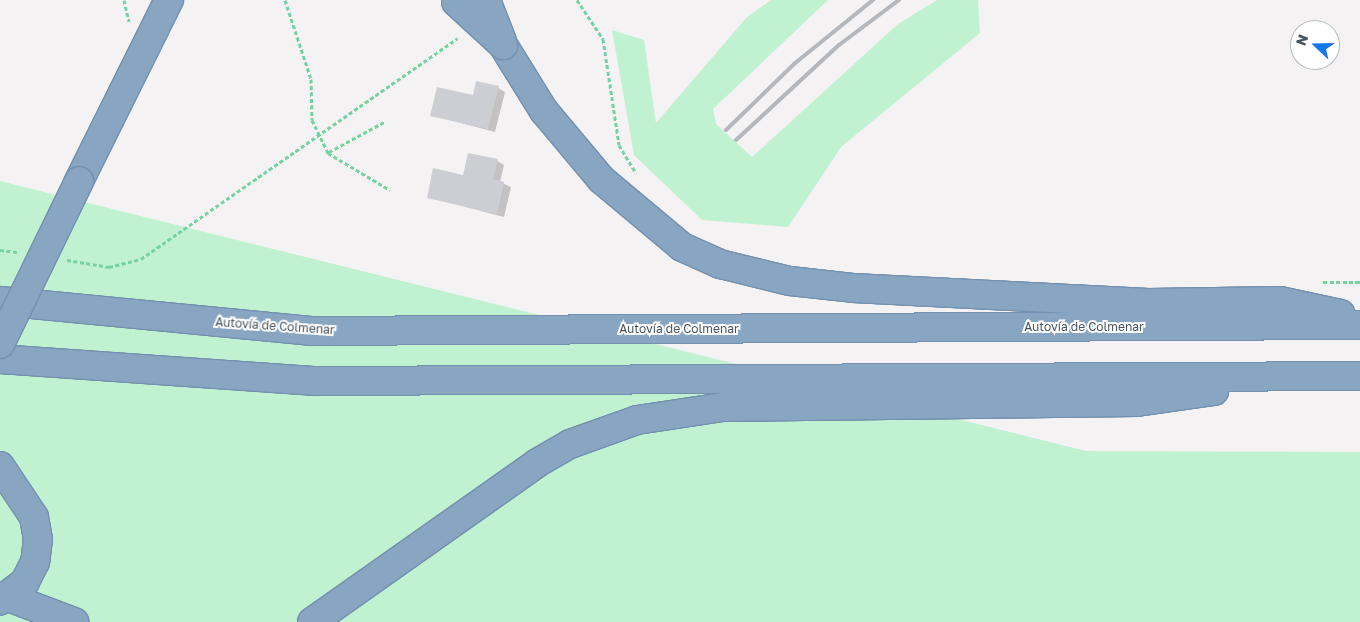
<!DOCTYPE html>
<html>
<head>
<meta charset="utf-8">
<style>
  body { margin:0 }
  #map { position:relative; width:1360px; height:622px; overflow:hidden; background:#f4f2f2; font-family:"Golos Text",sans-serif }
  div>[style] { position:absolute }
  .green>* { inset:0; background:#c0f2d2 }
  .shadow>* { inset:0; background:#0003 }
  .building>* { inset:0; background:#ccced4 }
  .path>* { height:3px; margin-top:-1.5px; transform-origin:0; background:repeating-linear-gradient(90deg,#76d2a3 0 4px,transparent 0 6.5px) }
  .roads { filter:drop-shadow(1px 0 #7390ae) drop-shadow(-1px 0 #7390ae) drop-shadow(0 1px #7390ae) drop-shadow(0 -1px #7390ae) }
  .highway>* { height:28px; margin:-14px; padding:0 14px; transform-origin:14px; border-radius:14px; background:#88a5c2 }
  .rail>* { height:4px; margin:-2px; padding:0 2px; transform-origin:2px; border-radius:2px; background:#b4b7bc }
  .bridges { filter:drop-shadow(1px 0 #7390ae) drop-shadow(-1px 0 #7390ae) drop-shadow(0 1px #7390ae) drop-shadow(0 -1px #7390ae) }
  .highway-bridge>* { height:28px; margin:-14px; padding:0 14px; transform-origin:14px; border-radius:14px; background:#88a5c2 }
  span { translate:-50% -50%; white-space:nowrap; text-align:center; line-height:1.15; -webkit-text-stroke:4px #fff; paint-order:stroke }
  .street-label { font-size:12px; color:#485560 }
  .north { position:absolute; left:1290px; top:20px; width:50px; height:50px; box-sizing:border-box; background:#fff; border:1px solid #b6bbbf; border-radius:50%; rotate:291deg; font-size:14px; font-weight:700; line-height:20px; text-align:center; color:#485560 }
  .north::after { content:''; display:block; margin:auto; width:18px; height:22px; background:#1377ed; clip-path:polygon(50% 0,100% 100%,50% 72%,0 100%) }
</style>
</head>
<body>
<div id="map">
  <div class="green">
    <i style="clip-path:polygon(771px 0,828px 0,713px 109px,716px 124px,752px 157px,898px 24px,937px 0,978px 0,980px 33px,841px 147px,788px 227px,702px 220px,634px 155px,612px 30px,644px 40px,656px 123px,747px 17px)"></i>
    <i style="clip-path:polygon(0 181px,1086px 451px,1360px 452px,1360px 622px,0 622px)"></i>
  </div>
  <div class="shadow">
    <i style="clip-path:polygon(498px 88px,505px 92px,495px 132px,431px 115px)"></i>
    <i style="clip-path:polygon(497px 161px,504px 165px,500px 182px,511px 187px,504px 217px,428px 197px)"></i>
  </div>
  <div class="building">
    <i style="clip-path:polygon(476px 81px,499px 86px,488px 129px,430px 116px,437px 87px,473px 95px)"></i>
    <i style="clip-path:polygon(468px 153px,498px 159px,493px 179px,504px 182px,497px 214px,427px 198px,433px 168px,463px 175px)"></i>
  </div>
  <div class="path">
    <i style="left:124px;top:0;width:22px;rotate:77deg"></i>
    <i style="left:285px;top:0;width:83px;rotate:71.8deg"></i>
    <i style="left:311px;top:79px;width:41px;rotate:88.6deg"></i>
    <i style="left:312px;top:120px;width:37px;rotate:64deg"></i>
    <i style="left:328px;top:153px;width:72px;rotate:30.8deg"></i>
    <i style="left:577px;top:0;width:47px;rotate:56.3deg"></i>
    <i style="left:603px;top:39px;width:107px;rotate:81.4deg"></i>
    <i style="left:619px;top:145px;width:33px;rotate:59deg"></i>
    <i style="left:329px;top:152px;width:63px;rotate:-28.6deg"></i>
    <i style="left:0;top:250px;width:17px;rotate:7deg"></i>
    <i style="left:67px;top:260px;width:43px;rotate:9.5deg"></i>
    <i style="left:109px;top:267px;width:33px;rotate:-14deg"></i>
    <i style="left:141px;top:259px;width:386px;rotate:-34.9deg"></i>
    <i style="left:1323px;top:282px;width:37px"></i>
  </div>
  <div class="roads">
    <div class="highway">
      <i style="left:503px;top:45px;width:78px;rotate:58.2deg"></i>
      <i style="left:544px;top:111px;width:90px;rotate:50deg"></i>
      <i style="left:602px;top:180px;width:104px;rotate:39.9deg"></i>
      <i style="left:682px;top:247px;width:42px;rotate:24.1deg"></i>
      <i style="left:720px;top:264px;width:72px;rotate:13.7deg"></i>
      <i style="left:790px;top:281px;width:63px;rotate:6.3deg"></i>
      <i style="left:853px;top:288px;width:296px;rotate:2.9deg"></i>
      <i style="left:1149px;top:303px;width:131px;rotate:-0.9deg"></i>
      <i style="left:1280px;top:301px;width:62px;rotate:12deg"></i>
      <i style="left:79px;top:181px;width:202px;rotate:-63.6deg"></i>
      <i style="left:0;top:301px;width:311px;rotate:5.5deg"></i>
      <i style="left:310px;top:331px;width:1050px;rotate:-0.33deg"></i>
      <i style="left:0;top:359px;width:314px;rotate:4deg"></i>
      <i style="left:313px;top:381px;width:1047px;rotate:-0.27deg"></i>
      <i style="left:0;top:466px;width:61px;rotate:56.3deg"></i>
      <i style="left:34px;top:517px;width:22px;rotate:80deg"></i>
      <i style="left:38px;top:539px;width:23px;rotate:97deg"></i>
      <i style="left:35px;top:562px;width:22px;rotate:117deg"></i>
      <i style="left:25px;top:582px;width:31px;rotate:143deg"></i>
      <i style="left:8px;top:597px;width:71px;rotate:20.7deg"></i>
      <i style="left:312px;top:622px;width:276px;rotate:-35.2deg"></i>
      <i style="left:537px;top:463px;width:38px;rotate:-30deg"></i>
      <i style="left:570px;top:444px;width:71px;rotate:-19.7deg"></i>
      <i style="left:637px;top:420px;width:87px;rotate:-8.6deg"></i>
      <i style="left:723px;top:407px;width:414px;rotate:-0.7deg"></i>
      <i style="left:1137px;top:402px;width:78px;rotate:-8.1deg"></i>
    </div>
  </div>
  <div class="rail">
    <i style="left:726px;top:130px;width:95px;rotate:-44.1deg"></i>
    <i style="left:794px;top:64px;width:102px;rotate:-39deg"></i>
    <i style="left:736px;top:140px;width:140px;rotate:-42.7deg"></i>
    <i style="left:839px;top:45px;width:75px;rotate:-36.9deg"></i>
  </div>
  <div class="bridges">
    <div class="highway-bridge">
      <i style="left:486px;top:0;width:44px;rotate:68.7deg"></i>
      <i style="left:456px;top:2px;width:64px;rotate:42.5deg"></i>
      <i style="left:0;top:344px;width:181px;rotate:-64.1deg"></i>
    </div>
  </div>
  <div class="street-label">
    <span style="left:275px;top:326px;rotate:4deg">Autovía de Colmenar</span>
    <span style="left:1084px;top:327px">Autovía de Colmenar</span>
    <span style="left:679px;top:329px">Autovía de Colmenar</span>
  </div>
  <div class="north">N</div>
</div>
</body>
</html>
